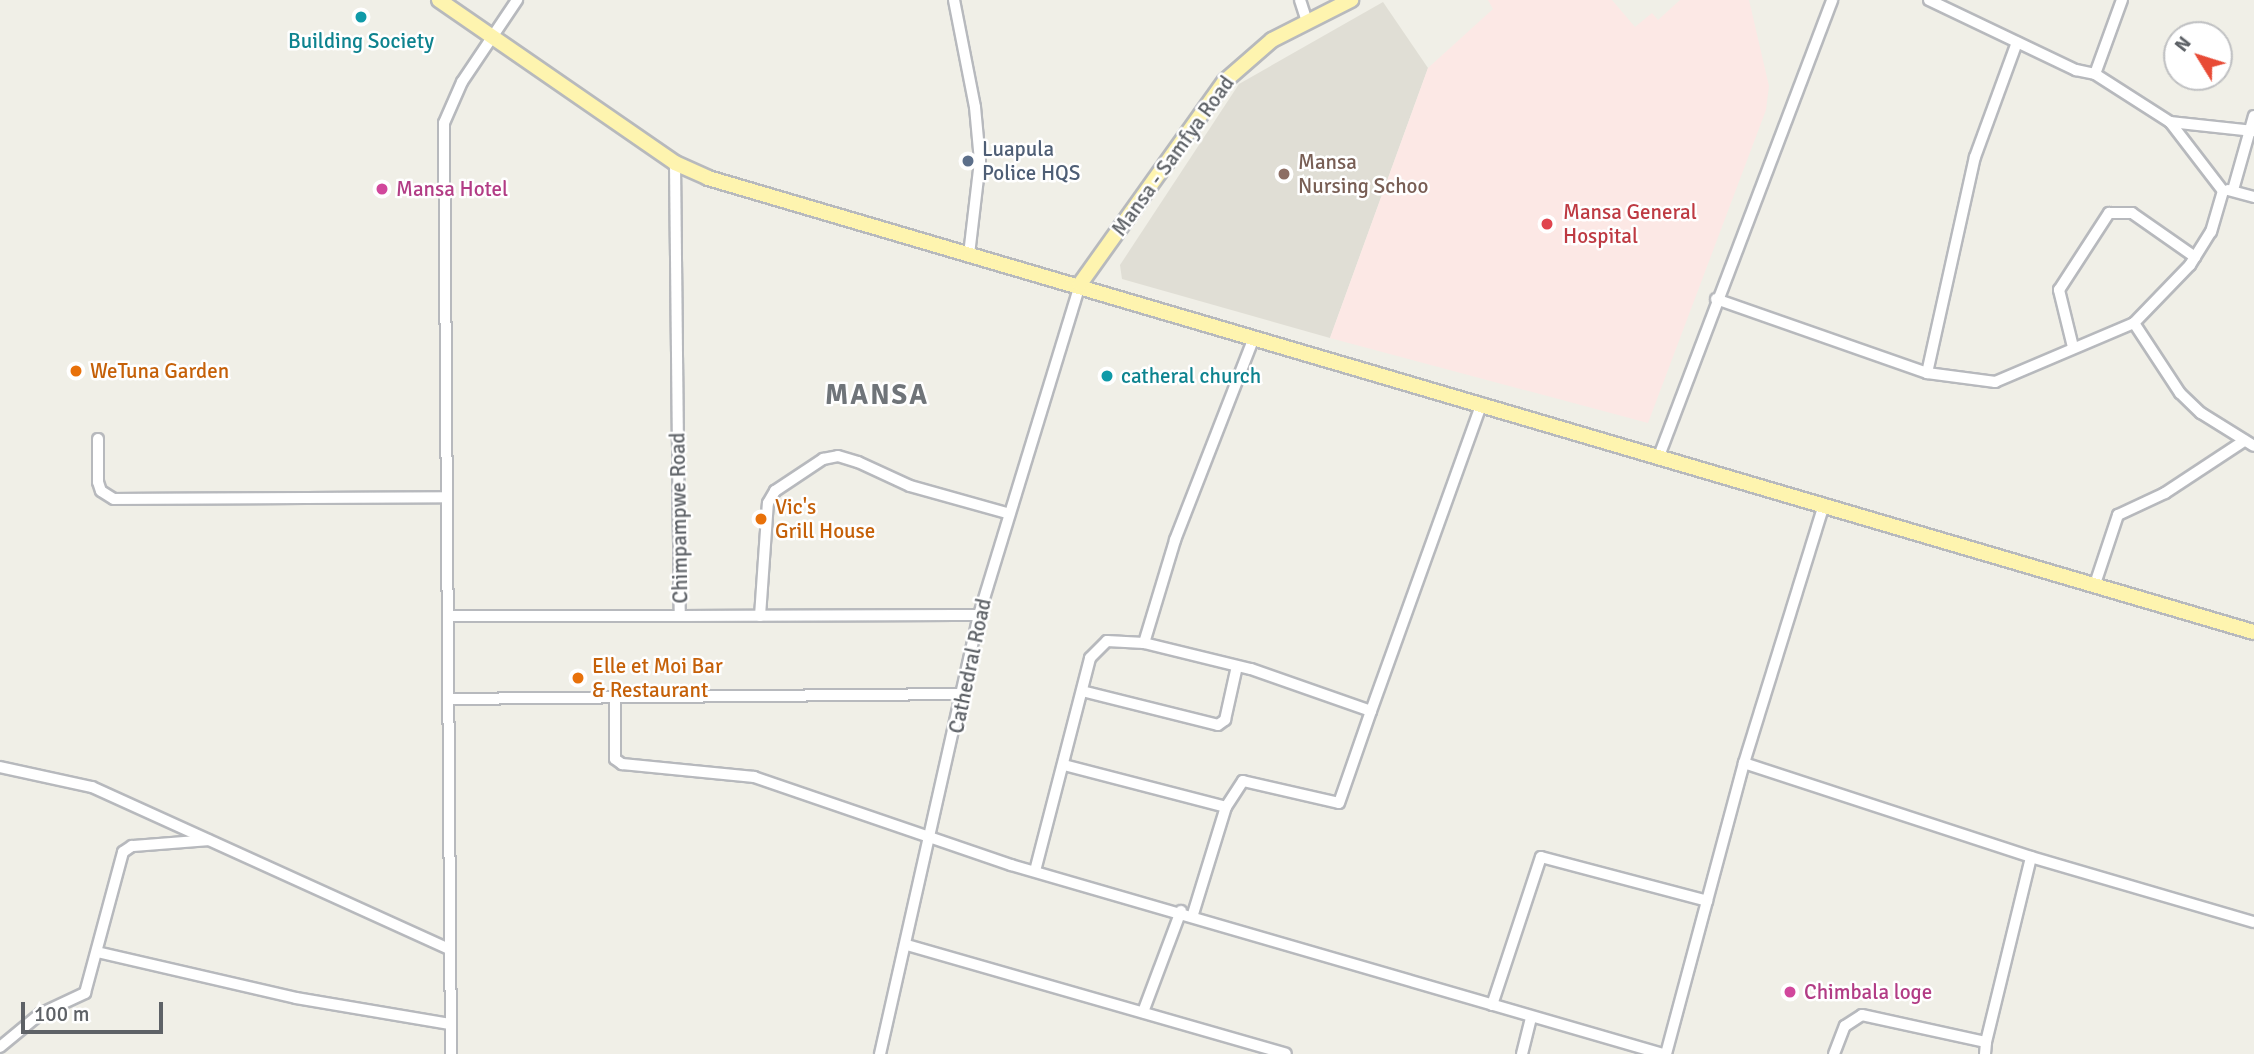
<!DOCTYPE html>
<html>
<head>
<meta charset="utf-8">
<style>
  body { margin:0 }
  #map { position:relative; width:2254px; height:1054px; overflow:hidden; background:#f0efe7; font-family:Signika,sans-serif }
  div>[style] { position:absolute }
  .education>* { inset:0; background:#e0ded5 }
  .medical>* { inset:0; background:#fce8e5 }
  .roads { filter:drop-shadow(2px 0 #b7b9bd) drop-shadow(-2px 0 #b7b9bd) drop-shadow(0 2px #b7b9bd) drop-shadow(0 -2px #b7b9bd) }
  .street>* { height:10px; margin:-5px; padding:0 5px; transform-origin:5px; border-radius:5px; background:#fff }
  .primary>* { height:14px; margin:-7px; padding:0 7px; transform-origin:7px; border-radius:7px; background:#fef4af }
  .dots>* { width:19px; height:19px; translate:-50% -50%; box-sizing:border-box; border:4px solid #fff; border-radius:50% }
  span { translate:-50% -50%; white-space:nowrap; text-align:center; line-height:1.15; -webkit-text-stroke:5px #fff; paint-order:stroke }
  .culture-label { font-size:21px; color:#0d838f }
  .left { translate:0 -50%; text-align:left }
  .service-label { font-size:21px; color:#4e5e75 }
  .street-label { font-size:21px; color:#5e6267 }
  .education-label { font-size:21px; color:#785e54 }
  .hotel-label { font-size:21px; color:#b23c85 }
  .health-label { font-size:21px; color:#be3a42 }
  .food-label { font-size:21px; color:#c56008 }
  .district-label { font-size:28px; color:#6f7479; font-weight:700; letter-spacing:2px }
  .north { position:absolute; left:2163px; top:21px; width:70px; height:70px; box-sizing:border-box; background:#fff; border:2px solid #bfc0c2; border-radius:50%; rotate:308deg; font-size:19px; font-weight:700; line-height:28px; text-align:center; color:#5e6267 }
  .north::after { content:''; display:block; margin:auto; width:24px; height:32px; background:#e84b36; clip-path:polygon(50% 0,100% 100%,50% 72%,0 100%) }
  .scale { position:absolute; left:21px; top:1002px; width:142px; height:32px; box-sizing:border-box; border:4px solid #5e6267; border-top:0; padding-left:9px; font-size:21px; line-height:24px; white-space:nowrap; color:#5e6267; -webkit-text-stroke:5px #fff; paint-order:stroke }
</style>
</head>
<body>
<div id="map">
  <div class="education">
    <i style="clip-path:polygon(1383px 2px,1428px 68px,1330px 338px,1122px 279px,1120px 265px,1239px 84px)"></i>
  </div>
  <div class="medical">
    <i style="clip-path:polygon(1488px 0,1612px 0,1635px 27px,1652px 13px,1658px 20px,1680px 0,1749px 0,1769px 86px,1766px 110px,1648px 423px,1330px 338px,1428px 68px,1493px 9px)"></i>
  </div>
  <div class="roads">
    <div class="street">
      <i style="left:954px;top:0;width:109px;rotate:78.9deg"></i>
      <i style="left:975px;top:107px;width:54px;rotate:84.7deg"></i>
      <i style="left:980px;top:161px;width:95px;rotate:96.7deg"></i>
      <i style="left:1300px;top:0;width:22px;rotate:72deg"></i>
      <i style="left:1929px;top:0;width:163px;rotate:25.5deg"></i>
      <i style="left:2076px;top:70px;width:19px;rotate:12deg"></i>
      <i style="left:2095px;top:74px;width:79px;rotate:-70deg"></i>
      <i style="left:2170px;top:122px;width:84px;rotate:6.1deg"></i>
      <i style="left:675px;top:163px;width:453px;rotate:89.4deg"></i>
      <i style="left:680px;top:616px;width:299px;rotate:-0.2deg"></i>
      <i style="left:2228px;top:190px;width:27px;rotate:15deg"></i>
      <i style="left:2233px;top:190px;width:77px;rotate:-74.2deg"></i>
      <i style="left:1716px;top:299px;width:224px;rotate:19.3deg"></i>
      <i style="left:1927px;top:373px;width:221px;rotate:-77.5deg"></i>
      <i style="left:1975px;top:157px;width:122px;rotate:-69.9deg"></i>
      <i style="left:2134px;top:323px;width:84px;rotate:56.7deg"></i>
      <i style="left:2180px;top:393px;width:29px;rotate:44deg"></i>
      <i style="left:2201px;top:413px;width:62px;rotate:31.9deg"></i>
      <i style="left:2073px;top:347px;width:59px;rotate:-103.8deg"></i>
      <i style="left:2059px;top:290px;width:92px;rotate:-57deg"></i>
      <i style="left:2109px;top:213px;width:23px"></i>
      <i style="left:2132px;top:213px;width:77px;rotate:34.9deg"></i>
      <i style="left:1927px;top:373px;width:69px;rotate:7.5deg"></i>
      <i style="left:1995px;top:382px;width:151px;rotate:-23deg"></i>
      <i style="left:2134px;top:323px;width:81px;rotate:-46deg"></i>
      <i style="left:2190px;top:265px;width:39px;rotate:-58deg"></i>
      <i style="left:2211px;top:232px;width:43px;rotate:-73.7deg"></i>
      <i style="left:2223px;top:191px;width:87px;rotate:-127.5deg"></i>
      <i style="left:2170px;top:122px;width:89px;rotate:-147.4deg"></i>
      <i style="left:98px;top:439px;width:43px;rotate:90deg"></i>
      <i style="left:98px;top:482px;width:9px;rotate:72deg"></i>
      <i style="left:101px;top:491px;width:15px;rotate:32deg"></i>
      <i style="left:114px;top:499px;width:333px;rotate:-0.3deg"></i>
      <i style="left:1659px;top:456px;width:488px;rotate:-69.2deg"></i>
      <i style="left:2095px;top:584px;width:73px;rotate:-71.6deg"></i>
      <i style="left:2118px;top:515px;width:52px;rotate:-25.1deg"></i>
      <i style="left:2165px;top:493px;width:95px;rotate:-33.4deg"></i>
      <i style="left:449px;top:616px;width:231px"></i>
      <i style="left:760px;top:616px;width:113px;rotate:-86deg"></i>
      <i style="left:768px;top:503px;width:14px;rotate:-60deg"></i>
      <i style="left:775px;top:491px;width:58px;rotate:-33.7deg"></i>
      <i style="left:823px;top:459px;width:15px;rotate:-11deg"></i>
      <i style="left:838px;top:456px;width:21px;rotate:17deg"></i>
      <i style="left:858px;top:462px;width:57px;rotate:24.8deg"></i>
      <i style="left:910px;top:486px;width:101px;rotate:15.6deg"></i>
      <i style="left:1144px;top:643px;width:110px;rotate:13.7deg"></i>
      <i style="left:1251px;top:669px;width:127px;rotate:19.3deg"></i>
      <i style="left:1371px;top:711px;width:327px;rotate:-70.2deg"></i>
      <i style="left:1082px;top:691px;width:140px;rotate:14deg"></i>
      <i style="left:1218px;top:725px;width:9px;rotate:-36deg"></i>
      <i style="left:1225px;top:720px;width:55px;rotate:-77.5deg"></i>
      <i style="left:615px;top:696px;width:63px;rotate:90deg"></i>
      <i style="left:615px;top:759px;width:9px;rotate:36deg"></i>
      <i style="left:622px;top:764px;width:133px;rotate:5.6deg"></i>
      <i style="left:754px;top:777px;width:272px;rotate:18.9deg"></i>
      <i style="left:1011px;top:865px;width:679px;rotate:16.17deg"></i>
      <i style="left:448px;top:699px;width:515px;rotate:-0.56deg"></i>
      <i style="left:1744px;top:763px;width:302px;rotate:18.1deg"></i>
      <i style="left:2031px;top:857px;width:232px;rotate:16.3deg"></i>
      <i style="left:1064px;top:765px;width:167px;rotate:14.5deg"></i>
      <i style="left:0;top:767px;width:94px;rotate:12.3deg"></i>
      <i style="left:92px;top:787px;width:392px;rotate:24.4deg"></i>
      <i style="left:1035px;top:871px;width:220px;rotate:-75.5deg"></i>
      <i style="left:1090px;top:658px;width:24px;rotate:-45deg"></i>
      <i style="left:1107px;top:641px;width:37px;rotate:3deg"></i>
      <i style="left:1144px;top:643px;width:108px;rotate:-73.2deg"></i>
      <i style="left:1175px;top:540px;width:218px;rotate:-68.7deg"></i>
      <i style="left:1193px;top:914px;width:112px;rotate:-72.9deg"></i>
      <i style="left:1226px;top:807px;width:31px;rotate:-57deg"></i>
      <i style="left:1243px;top:781px;width:98px;rotate:12.9deg"></i>
      <i style="left:1339px;top:803px;width:97px;rotate:-70.8deg"></i>
      <i style="left:907px;top:945px;width:394px;rotate:16deg"></i>
      <i style="left:97px;top:952px;width:204px;rotate:13deg"></i>
      <i style="left:296px;top:998px;width:156px;rotate:9.6deg"></i>
      <i style="left:1492px;top:1005px;width:156px;rotate:-71.7deg"></i>
      <i style="left:1541px;top:857px;width:172px;rotate:14.8deg"></i>
      <i style="left:1143px;top:1012px;width:108px;rotate:-69.4deg"></i>
      <i style="left:0;top:1047px;width:52px;rotate:-39.5deg"></i>
      <i style="left:40px;top:1014px;width:50px;rotate:-25deg"></i>
      <i style="left:85px;top:993px;width:146px;rotate:-74.9deg"></i>
      <i style="left:123px;top:852px;width:11px;rotate:-34deg"></i>
      <i style="left:132px;top:846px;width:76px;rotate:-4.5deg"></i>
      <i style="left:451px;top:1054px;width:931px;rotate:-90.43deg"></i>
      <i style="left:444px;top:123px;width:45px;rotate:-66.3deg"></i>
      <i style="left:462px;top:82px;width:99px;rotate:-56.1deg"></i>
      <i style="left:880px;top:1054px;width:450px;rotate:-77.3deg"></i>
      <i style="left:979px;top:615px;width:346px;rotate:-73deg"></i>
      <i style="left:1522px;top:1054px;width:38px;rotate:-76deg"></i>
      <i style="left:1666px;top:1054px;width:301px;rotate:-75deg"></i>
      <i style="left:1744px;top:763px;width:271px;rotate:-72.8deg"></i>
      <i style="left:1834px;top:1054px;width:30px;rotate:-69deg"></i>
      <i style="left:1845px;top:1026px;width:20px;rotate:-33deg"></i>
      <i style="left:1862px;top:1015px;width:127px;rotate:12.3deg"></i>
      <i style="left:1986px;top:1042px;width:190px;rotate:-76.3deg"></i>
      <i style="left:1985px;top:1054px;width:12px;rotate:-85deg"></i>
    </div>
    <div class="primary">
      <i style="left:439px;top:0;width:287px;rotate:34.6deg"></i>
      <i style="left:675px;top:163px;width:36px;rotate:24deg"></i>
      <i style="left:708px;top:178px;width:1611px;rotate:16.37deg"></i>
      <i style="left:1080px;top:284px;width:249px;rotate:-54.5deg"></i>
      <i style="left:1225px;top:81px;width:62px;rotate:-41.1deg"></i>
      <i style="left:1272px;top:40px;width:89px;rotate:-26.9deg"></i>
    </div>
  </div>
  <div class="dots">
    <i style="left:361px;top:17px;background:#0f9aa8"></i>
    <i style="left:968px;top:161px;background:#5c6f8a"></i>
    <i style="left:1284px;top:174px;background:#8d6e63"></i>
    <i style="left:382px;top:189px;background:#d1479c"></i>
    <i style="left:1547px;top:224px;background:#e0444e"></i>
    <i style="left:76px;top:371px;background:#e8710a"></i>
    <i style="left:1107px;top:376px;background:#0f9aa8"></i>
    <i style="left:761px;top:519px;background:#e8710a"></i>
    <i style="left:578px;top:678px;background:#e8710a"></i>
    <i style="left:1790px;top:992px;background:#d1479c"></i>
  </div>
  <div class="culture-label">
    <span style="left:361px;top:41px">Building Society</span>
    <span class="left" style="left:1121px;top:376px">catheral church</span>
  </div>
  <div class="service-label">
    <span class="left" style="left:982px;top:161px">Luapula<br>Police HQS</span>
  </div>
  <div class="street-label">
    <span style="left:1173px;top:156px;rotate:-54deg">Mansa - Samfya Road</span>
    <span style="left:679px;top:518px;rotate:-91deg">Chimpampwe Road</span>
    <span style="left:970px;top:666px;rotate:-78deg">Cathedral Road</span>
  </div>
  <div class="education-label">
    <span class="left" style="left:1298px;top:174px">Mansa<br>Nursing Schoo</span>
  </div>
  <div class="hotel-label">
    <span class="left" style="left:396px;top:189px">Mansa Hotel</span>
    <span class="left" style="left:1804px;top:992px">Chimbala loge</span>
  </div>
  <div class="health-label">
    <span class="left" style="left:1563px;top:224px">Mansa General<br>Hospital</span>
  </div>
  <div class="food-label">
    <span class="left" style="left:90px;top:371px">WeTuna Garden</span>
    <span class="left" style="left:775px;top:519px">Vic's<br>Grill House</span>
    <span class="left" style="left:592px;top:678px">Elle et Moi Bar<br>&amp; Restaurant</span>
  </div>
  <div class="district-label">
    <span style="left:877px;top:395px">MANSA</span>
  </div>
  <div class="north">N</div>
  <div class="scale">100 m</div>
</div>
</body>
</html>
